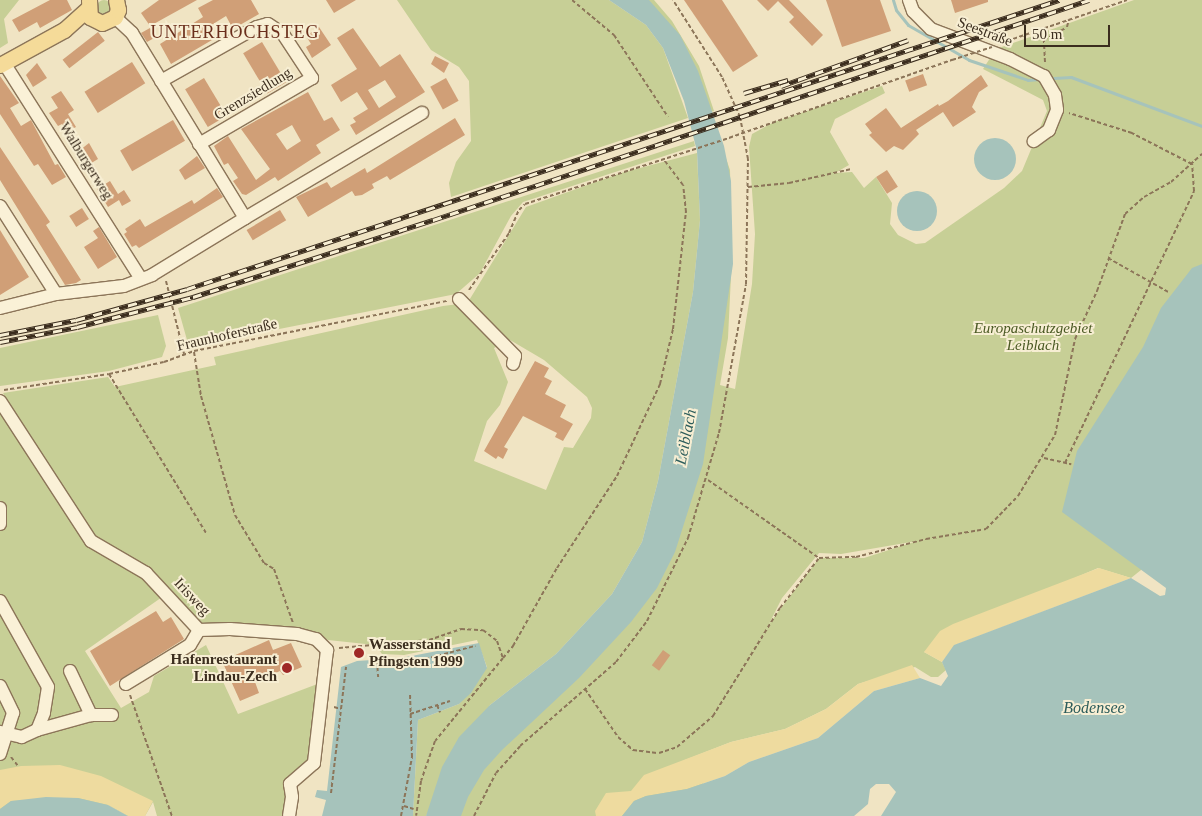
<!DOCTYPE html>
<html>
<head>
<meta charset="utf-8">
<style>
  body { margin:0 }
  #map { position:relative; width:1202px; height:816px; overflow:hidden; background:#f0e4c3; font-family:"Times New Roman",serif }
  div>[style] { position:absolute }
  .green>* { inset:0; background:#c7cf96 }
  .round { border-radius:50% }
  .sand>* { inset:0; background:#eedb9f }
  .water>* { inset:0; background:#a6c3bb }
  .stream>* { height:3px; margin:-1.5px; padding:0 1.5px; transform-origin:1.5px; border-radius:1.5px; background:#a6c3bb }
  .building>* { inset:0; background:#d09f77; transform-origin:0 0 }
  .path>* { height:2px; margin-top:-1px; transform-origin:0; background:repeating-linear-gradient(90deg,#8c7559 0 4px,transparent 0 6.5px) }
  .roads { filter:drop-shadow(1px 0 #8c7559) drop-shadow(-1px 0 #8c7559) drop-shadow(0 1px #8c7559) drop-shadow(0 -1px #8c7559) }
  .minor>* { height:12px; margin:-6px; padding:0 6px; transform-origin:6px; border-radius:6px; background:#faf1d7 }
  .major>* { height:15px; margin:-7.5px; padding:0 7.5px; transform-origin:7.5px; border-radius:7.5px; background:#f5db99 }
  .rail>* { height:5px; margin-top:-2.5px; transform-origin:0; background:repeating-linear-gradient(90deg,#f7eed3 0 9px,#3b2d1e 0 18px); box-sizing:border-box; border-block:1px solid #3b2d1e }
  .path-bridge>* { height:2px; margin-top:-1px; transform-origin:0; background:repeating-linear-gradient(90deg,#8c7559 0 4px,transparent 0 6.5px) }
  .dots>* { width:14px; height:14px; translate:-50% -50%; box-sizing:border-box; border:2px solid #f7eed3; border-radius:50% }
  span { translate:-50% -50%; white-space:nowrap; text-align:center; line-height:1.15; -webkit-text-stroke:4px #f7eed3; paint-order:stroke }
  .street-label { font-size:15px; color:#3b2d1e }
  .park-label { font-size:15px; color:#4a5923; font-style:italic }
  .poi-label { font-size:15px; color:#3b2d1e; font-weight:700 }
  .left { translate:0 -50%; text-align:left }
  .right { translate:-100% -50%; text-align:right }
  .water-label { font-size:16px; color:#2c5c5a; font-style:italic }
  .quarter-label { font-size:18px; color:#6a2e1b; letter-spacing:1px }
  .scale { position:absolute; left:1024px; top:25px; width:86px; height:22px; box-sizing:border-box; border:2px solid #3b2d1e; border-top:0; padding-left:6px; font-size:15px; line-height:18px; white-space:nowrap; color:#3b2d1e; -webkit-text-stroke:4px #f7eed3; paint-order:stroke }
</style>
</head>
<body>
<div id="map">
  <div class="green">
    <i class="round" style="left:97px;top:0;width:14px;height:14px"></i>
    <i style="clip-path:polygon(0 0,19px 0,4px 19px,8px 43px,0 48px)"></i>
    <i style="clip-path:polygon(397px 0,609px 0,646px 25px,663px 48px,688px 118px,451px 197px,449px 183px,456px 162px,471px 141px,469px 81px,459px 67px,431px 50px)"></i>
    <i style="clip-path:polygon(evenodd,626px 0,654px 0,672px 21px,699px 66px,714px 111px,710px 112px,730px 170px,732px 255px,728px 338px,720px 385px,735px 389px,752px 284px,755px 234px,749px 147px,752px 134px,774px 122px,882px 86px,885px 93px,835px 119px,830px 132px,849px 165px,835px 173px,852px 172px,864px 188px,876px 177px,892px 203px,890px 224px,898px 235px,916px 244px,925px 243px,1004px 188px,1022px 171px,1047px 111px,1043px 100px,983px 69px,996px 49px,1134px 0,1202px 0,1202px 286px,1141px 570px,1131px 578px,1098px 568px,1028px 598px,924px 652px,942px 662px,946px 670px,938px 677px,931px 677px,915px 667px,858px 684px,826px 709px,785px 729px,731px 742px,685px 760px,728px 816px,445px 816px,648px 567px,711px 217px,679px 64px,626px 0,917px 541px,864px 558px,819px 558px,769px 624px,782px 598px,819px 553px,841px 554px,917px 541px)"></i>
    <i style="clip-path:polygon(694px 141px,695px 146px,523px 202px,511px 216px,480px 273px,456px 294px,189px 347px,178px 308px)"></i>
    <i style="clip-path:polygon(evenodd,697px 153px,700px 220px,693px 292px,658px 481px,642px 542px,612px 594px,556px 654px,490px 705px,426px 816px,413px 816px,418px 720px,459px 704px,487px 667px,477px 640px,404px 655px,382px 654px,375px 645px,328px 640px,316px 634px,200px 626px,93px 539px,3px 393px,108px 377px,115px 387px,216px 365px,214px 357px,443px 306px,459px 304px,465px 307px,526px 207px,621px 173px,697px 153px,510px 340px,544px 360px,587px 397px,592px 408px,591px 418px,573px 448px,564px 447px,546px 490px,474px 461px,487px 421px,500px 405px,508px 382px,494px 348px,510px 340px)"></i>
    <i style="clip-path:polygon(158px 315px,166px 346px,162px 357px,109px 371px,0 386px,0 348px)"></i>
    <i style="clip-path:polygon(0 412px,89px 542px,145px 574px,165px 595px,85px 651px,121px 708px,149px 692px,154px 676px,206px 645px,238px 714px,320px 683px,312px 761px,298px 773px,286px 816px,157px 816px,153px 802px,145px 816px,128px 816px,108px 805px,0 809px)"></i>
  </div>
  <div class="sand">
    <i style="clip-path:polygon(1099px 568px,1131px 578px,955px 645px,942px 662px,924px 652px,940px 631px,953px 624px)"></i>
    <i style="clip-path:polygon(912px 665px,920px 678px,874px 691px,818px 738px,749px 762px,725px 776px,687px 789px,646px 796px,634px 801px,622px 816px,596px 816px,595px 811px,606px 793px,631px 791px,644px 775px,731px 742px,785px 729px,826px 709px,858px 684px)"></i>
    <i style="clip-path:polygon(60px 765px,101px 776px,153px 801px,145px 816px,128px 816px,108px 805px,78px 798px,11px 801px,0 809px,0 770px,21px 766px)"></i>
  </div>
  <div class="water">
    <i style="clip-path:polygon(609px 0,649px 0,680px 35px,698px 71px,724px 146px,731px 181px,733px 264px,703px 464px,675px 552px,657px 588px,631px 622px,579px 678px,502px 750px,484px 770px,468px 797px,461px 816px,426px 816px,442px 767px,459px 737px,490px 705px,556px 654px,612px 594px,642px 542px,658px 481px,693px 292px,700px 220px,697px 151px,684px 101px,663px 48px,646px 25px)"></i>
    <i class="round" style="left:974px;top:138px;width:42px;height:42px"></i>
    <i class="round" style="left:897px;top:191px;width:40px;height:40px"></i>
    <i style="clip-path:polygon(1202px 264px,1202px 816px,881px 816px,896px 792px,889px 784px,876px 784px,870px 789px,868px 804px,854px 816px,622px 816px,634px 801px,646px 796px,687px 789px,725px 776px,749px 762px,818px 738px,874px 691px,920px 678px,941px 686px,948px 676px,942px 662px,954px 645px,1131px 578px,1160px 596px,1165px 595px,1166px 588px,1062px 512px,1077px 451px,1143px 347px,1161px 308px,1192px 268px)"></i>
    <i style="clip-path:polygon(479px 643px,487px 668px,471px 693px,459px 704px,418px 720px,413px 816px,322px 816px,326px 800px,315px 797px,317px 790px,327px 791px,341px 667px,357px 661px,401px 658px)"></i>
    <i style="clip-path:polygon(46px 797px,78px 798px,108px 805px,128px 816px,0 816px,0 809px,11px 801px)"></i>
  </div>
  <div class="stream">
    <i style="left:893px;top:0;width:10px;rotate:73deg"></i>
    <i style="left:896px;top:10px;width:19px;rotate:51deg"></i>
    <i style="left:908px;top:25px;width:70px;rotate:29.8deg"></i>
    <i style="left:969px;top:60px;width:62px;rotate:18.7deg"></i>
    <i style="left:1028px;top:80px;width:11px;rotate:-5deg"></i>
    <i style="left:1054px;top:78px;width:17px;rotate:-3deg"></i>
    <i style="left:1071px;top:77px;width:140px;rotate:20.5deg"></i>
  </div>
  <div class="building">
    <i style="clip-path:polygon(50px 0,67px 0,72px 10px,40px 28px,37px 22px,19px 32px,12px 20px)"></i>
    <i style="clip-path:polygon(159px 0,197px 0,150px 26px,141px 13px)"></i>
    <i style="clip-path:polygon(213px 0,251px 0,259px 14px,233px 29px,226px 16px,205px 29px,212px 40px,171px 64px,160px 44px,203px 17px,198px 8px)"></i>
    <i style="clip-path:polygon(326px 0,356px 0,334px 13px)"></i>
    <i style="clip-path:polygon(684px 0,722px 0,758px 56px,733px 72px)"></i>
    <i style="clip-path:polygon(757px 0,789px 0,823px 35px,812px 46px,789px 22px,794px 17px,778px 1px,768px 11px)"></i>
    <i style="clip-path:polygon(826px 0,880px 0,891px 31px,842px 47px)"></i>
    <i style="clip-path:polygon(951px 0,988px 0,988px 2px,955px 13px)"></i>
    <i style="clip-path:polygon(319px 27px,331px 45px,312px 58px,306px 47px,311px 44px,306px 36px)"></i>
    <i style="clip-path:polygon(150px 28px,156px 37px,147px 42px,141px 33px)"></i>
    <i style="clip-path:polygon(evenodd,353px 28px,380px 67px,400px 54px,425px 92px,356px 135px,350px 125px,356px 122px,353px 118px,368px 109px,357px 92px,341px 102px,331px 85px,357px 69px,337px 38px,353px 28px,385px 80px,396px 97px,379px 108px,368px 90px,385px 80px)"></i>
    <i style="left:98px;top:32px;width:11px;height:45px;rotate:52deg"></i>
    <i style="left:262px;top:42px;width:47px;height:22px;rotate:59deg"></i>
    <i style="clip-path:polygon(435px 56px,449px 63px,444px 73px,431px 64px)"></i>
    <i style="left:132px;top:62px;width:25px;height:56px;rotate:58deg"></i>
    <i style="clip-path:polygon(37px 63px,47px 78px,33px 87px,26px 75px)"></i>
    <i style="left:923px;top:74px;width:12px;height:19px;rotate:70deg"></i>
    <i style="clip-path:polygon(981px 75px,988px 86px,979px 92px,972px 107px,976px 112px,953px 127px,943px 112px,916px 130px,919px 134px,903px 150px,894px 146px,886px 152px,869px 135px,872px 133px,865px 124px,886px 108px,901px 128px,938px 104px,939px 106px,948px 101px)"></i>
    <i style="clip-path:polygon(0 76px,19px 103px,10px 108px,21px 126px,31px 120px,55px 165px,58px 164px,66px 177px,52px 185px,38px 164px,34px 166px,0 114px)"></i>
    <i style="left:204px;top:78px;width:44px;height:22px;rotate:59deg"></i>
    <i style="left:446px;top:78px;width:26px;height:18px;rotate:61deg"></i>
    <i style="clip-path:polygon(61px 91px,74px 110px,68px 114px,76px 127px,67px 132px,62px 124px,58px 126px,49px 113px,58px 108px,51px 97px)"></i>
    <i style="clip-path:polygon(evenodd,308px 92px,324px 121px,332px 117px,340px 130px,316px 145px,321px 153px,278px 181px,275px 177px,246px 195px,242px 194px,233px 181px,238px 178px,228px 163px,224px 165px,214px 146px,228px 136px,256px 180px,270px 169px,241px 129px,308px 92px,292px 125px,301px 141px,287px 150px,276px 134px,292px 125px)"></i>
    <i style="clip-path:polygon(455px 118px,465px 135px,390px 180px,387px 176px,372px 184px,374px 188px,362px 195px,355px 196px,352px 191px,308px 217px,296px 197px,327px 182px,331px 188px,365px 168px,367px 173px)"></i>
    <i style="left:173px;top:120px;width:24px;height:61px;rotate:60deg"></i>
    <i style="clip-path:polygon(89px 143px,98px 159px,83px 168px,75px 154px)"></i>
    <i style="clip-path:polygon(0 147px,50px 222px,46px 225px,81px 280px,76px 283px,65px 285px,0 180px)"></i>
    <i style="clip-path:polygon(197px 156px,205px 168px,185px 180px,179px 170px)"></i>
    <i style="left:887px;top:170px;width:20px;height:13px;rotate:57deg"></i>
    <i style="clip-path:polygon(110px 181px,118px 194px,124px 190px,131px 201px,122px 206px,119px 200px,108px 207px,97px 189px)"></i>
    <i style="clip-path:polygon(217px 188px,223px 197px,139px 248px,136px 245px,132px 247px,124px 234px,127px 232px,125px 229px,140px 219px,145px 227px,192px 200px,194px 204px)"></i>
    <i style="left:82px;top:208px;width:13px;height:15px;rotate:58deg"></i>
    <i style="left:280px;top:210px;width:12px;height:39px;rotate:59deg"></i>
    <i style="clip-path:polygon(99px 227px,117px 257px,98px 269px,84px 247px,98px 238px,93px 231px)"></i>
    <i style="clip-path:polygon(0 230px,29px 277px,0 295px)"></i>
    <i style="clip-path:polygon(535px 361px,549px 368px,544px 377px,552px 381px,545px 394px,566px 405px,560px 417px,573px 424px,563px 441px,555px 437px,557px 433px,523px 416px,504px 447px,508px 449px,503px 459px,498px 456px,496px 459px,484px 451px)"></i>
    <i style="clip-path:polygon(156px 611px,163px 622px,171px 617px,184px 639px,110px 686px,90px 651px)"></i>
    <i style="clip-path:polygon(269px 640px,273px 650px,291px 643px,302px 667px,283px 675px,280px 671px,255px 682px,259px 693px,240px 701px,222px 661px)"></i>
    <i style="left:663px;top:650px;width:9px;height:19px;rotate:36deg"></i>
  </div>
  <div class="path">
    <i style="left:572px;top:0;width:55px;rotate:39.8deg"></i>
    <i style="left:614px;top:35px;width:98px;rotate:56.6deg"></i>
    <i style="left:1001px;top:43px;width:133px;rotate:-18.8deg"></i>
    <i style="left:1045px;top:62px;width:22px;rotate:-93deg"></i>
    <i style="left:1044px;top:40px;width:26px;rotate:-29deg"></i>
    <i style="left:1067px;top:27px;width:8px;rotate:-76deg"></i>
    <i style="left:748px;top:187px;width:41px;rotate:-5.6deg"></i>
    <i style="left:789px;top:183px;width:64px;rotate:-12.7deg"></i>
    <i style="left:1108px;top:258px;width:69px;rotate:29.5deg"></i>
    <i style="left:166px;top:281px;width:75px;rotate:76.1deg"></i>
    <i style="left:469px;top:290px;width:70px;rotate:-54.9deg"></i>
    <i style="left:509px;top:233px;width:25px;rotate:-67deg"></i>
    <i style="left:519px;top:210px;width:8px;rotate:-45deg"></i>
    <i style="left:525px;top:204px;width:208px;rotate:-17.9deg"></i>
    <i style="left:723px;top:140px;width:243px;rotate:-19.3deg"></i>
    <i style="left:194px;top:352px;width:45px;rotate:81deg"></i>
    <i style="left:201px;top:396px;width:124px;rotate:74.1deg"></i>
    <i style="left:235px;top:515px;width:56px;rotate:58.9deg"></i>
    <i style="left:264px;top:563px;width:12px;rotate:31deg"></i>
    <i style="left:274px;top:569px;width:57px;rotate:70.6deg"></i>
    <i style="left:109px;top:374px;width:186px;rotate:58.6deg"></i>
    <i style="left:4px;top:390px;width:106px;rotate:-8.7deg"></i>
    <i style="left:109px;top:374px;width:56px;rotate:-12.3deg"></i>
    <i style="left:164px;top:362px;width:32px;rotate:-20deg"></i>
    <i style="left:194px;top:351px;width:258px;rotate:-11.2deg"></i>
    <i style="left:1044px;top:458px;width:28px;rotate:13deg"></i>
    <i style="left:1065px;top:463px;width:301px;rotate:-64.6deg"></i>
    <i style="left:1194px;top:191px;width:27px;rotate:-94deg"></i>
    <i style="left:1192px;top:164px;width:68px;rotate:-152.7deg"></i>
    <i style="left:1132px;top:133px;width:66px;rotate:-162.4deg"></i>
    <i style="left:708px;top:480px;width:136px;rotate:35.1deg"></i>
    <i style="left:819px;top:558px;width:37px;rotate:-2deg"></i>
    <i style="left:856px;top:557px;width:72px;rotate:-14.4deg"></i>
    <i style="left:926px;top:539px;width:61px;rotate:-9.5deg"></i>
    <i style="left:986px;top:529px;width:46px;rotate:-45.9deg"></i>
    <i style="left:1018px;top:496px;width:71px;rotate:-58.8deg"></i>
    <i style="left:1055px;top:435px;width:98px;rotate:-78.2deg"></i>
    <i style="left:1075px;top:339px;width:53px;rotate:-65.4deg"></i>
    <i style="left:1097px;top:291px;width:82px;rotate:-70deg"></i>
    <i style="left:1125px;top:214px;width:25px;rotate:-42deg"></i>
    <i style="left:1144px;top:197px;width:31px;rotate:-29deg"></i>
    <i style="left:1171px;top:182px;width:42px;rotate:-42.1deg"></i>
    <i style="left:339px;top:648px;width:90px;rotate:-5.1deg"></i>
    <i style="left:429px;top:640px;width:34px;rotate:-19deg"></i>
    <i style="left:461px;top:629px;width:22px;rotate:3deg"></i>
    <i style="left:483px;top:630px;width:18px;rotate:38deg"></i>
    <i style="left:497px;top:641px;width:18px;rotate:71deg"></i>
    <i style="left:503px;top:658px;width:107px;rotate:129.3deg"></i>
    <i style="left:435px;top:741px;width:42px;rotate:109.3deg"></i>
    <i style="left:421px;top:781px;width:35px;rotate:98deg"></i>
    <i style="left:401px;top:658px;width:5px;rotate:90deg"></i>
    <i style="left:503px;top:658px;width:16px;rotate:-50deg"></i>
    <i style="left:513px;top:646px;width:90px;rotate:-60.6deg"></i>
    <i style="left:557px;top:568px;width:110px;rotate:-56.9deg"></i>
    <i style="left:617px;top:476px;width:102px;rotate:-64.9deg"></i>
    <i style="left:660px;top:384px;width:57px;rotate:-76.7deg"></i>
    <i style="left:673px;top:329px;width:118px;rotate:-83.7deg"></i>
    <i style="left:686px;top:212px;width:27px;rotate:-96deg"></i>
    <i style="left:683px;top:185px;width:31px;rotate:-127deg"></i>
    <i style="left:377px;top:661px;width:16px;rotate:86deg"></i>
    <i style="left:386px;top:664px;width:39px;rotate:-7deg"></i>
    <i style="left:425px;top:659px;width:52px;rotate:-14.6deg"></i>
    <i style="left:585px;top:689px;width:58px;rotate:55.5deg"></i>
    <i style="left:618px;top:737px;width:20px;rotate:41deg"></i>
    <i style="left:633px;top:750px;width:26px;rotate:7deg"></i>
    <i style="left:659px;top:753px;width:19px;rotate:-18deg"></i>
    <i style="left:677px;top:747px;width:48px;rotate:-40.7deg"></i>
    <i style="left:713px;top:716px;width:127px;rotate:-58.2deg"></i>
    <i style="left:780px;top:608px;width:63px;rotate:-52deg"></i>
    <i style="left:130px;top:695px;width:128px;rotate:70.9deg"></i>
    <i style="left:437px;top:705px;width:8px;rotate:67deg"></i>
    <i style="left:334px;top:707px;width:7px;rotate:16deg"></i>
    <i style="left:410px;top:714px;width:42px;rotate:-18deg"></i>
    <i style="left:11px;top:757px;width:11px;rotate:52deg"></i>
    <i style="left:331px;top:793px;width:127px;rotate:-83.2deg"></i>
    <i style="left:404px;top:806px;width:10px;rotate:17deg"></i>
    <i style="left:401px;top:816px;width:60px;rotate:-79.4deg"></i>
    <i style="left:412px;top:757px;width:62px;rotate:-91.8deg"></i>
    <i style="left:474px;top:816px;width:48px;rotate:-62.9deg"></i>
    <i style="left:496px;top:773px;width:36px;rotate:-48deg"></i>
    <i style="left:520px;top:746px;width:128px;rotate:-41.2deg"></i>
    <i style="left:616px;top:662px;width:51px;rotate:-52.9deg"></i>
    <i style="left:647px;top:621px;width:93px;rotate:-63.7deg"></i>
    <i style="left:688px;top:538px;width:109px;rotate:-73.6deg"></i>
    <i style="left:719px;top:433px;width:151px;rotate:-79.7deg"></i>
    <i style="left:746px;top:284px;width:125px;rotate:-89.1deg"></i>
    <i style="left:748px;top:159px;width:43px;rotate:-100.8deg"></i>
    <i style="left:740px;top:117px;width:44px;rotate:-114.2deg"></i>
    <i style="left:722px;top:77px;width:91px;rotate:-122.5deg"></i>
  </div>
  <div class="roads">
    <div class="minor">
      <i style="left:909px;top:0;width:12px;rotate:70deg"></i>
      <i style="left:913px;top:11px;width:25px;rotate:45deg"></i>
      <i style="left:931px;top:29px;width:85px;rotate:20.8deg"></i>
      <i style="left:1010px;top:59px;width:38px;rotate:27deg"></i>
      <i style="left:1044px;top:76px;width:22px;rotate:60deg"></i>
      <i style="left:1055px;top:95px;width:15px;rotate:82deg"></i>
      <i style="left:1057px;top:110px;width:22px;rotate:112deg"></i>
      <i style="left:1049px;top:130px;width:19px;rotate:144deg"></i>
      <i style="left:4px;top:63px;width:254px;rotate:57.6deg"></i>
      <i style="left:161px;top:81px;width:110px;rotate:-29.4deg"></i>
      <i style="left:257px;top:27px;width:11px;rotate:-15deg"></i>
      <i style="left:268px;top:24px;width:18px;rotate:34deg"></i>
      <i style="left:283px;top:34px;width:53px;rotate:56.6deg"></i>
      <i style="left:312px;top:78px;width:131px;rotate:149.7deg"></i>
      <i style="left:0;top:206px;width:104px;rotate:57.5deg"></i>
      <i style="left:245px;top:218px;width:206px;rotate:-30.7deg"></i>
      <i style="left:459px;top:299px;width:80px;rotate:45.5deg"></i>
      <i style="left:515px;top:356px;width:8px;rotate:104deg"></i>
      <i style="left:0;top:308px;width:58px;rotate:-14deg"></i>
      <i style="left:56px;top:294px;width:68px;rotate:-6.7deg"></i>
      <i style="left:124px;top:286px;width:30px;rotate:-21deg"></i>
      <i style="left:152px;top:275px;width:109px;rotate:-31.5deg"></i>
      <i style="left:245px;top:218px;width:217px;rotate:-121.4deg"></i>
      <i style="left:132px;top:33px;width:23px;rotate:-137deg"></i>
      <i style="left:0;top:401px;width:167px;rotate:57deg"></i>
      <i style="left:91px;top:541px;width:64px;rotate:30.2deg"></i>
      <i style="left:146px;top:573px;width:78px;rotate:47.1deg"></i>
      <i style="left:199px;top:630px;width:31px;rotate:-2deg"></i>
      <i style="left:230px;top:629px;width:67px;rotate:4.3deg"></i>
      <i style="left:297px;top:634px;width:20px;rotate:15deg"></i>
      <i style="left:316px;top:639px;width:16px;rotate:45deg"></i>
      <i style="left:327px;top:650px;width:114px;rotate:96.6deg"></i>
      <i style="left:314px;top:763px;width:32px;rotate:139deg"></i>
      <i style="left:290px;top:784px;width:13px;rotate:81deg"></i>
      <i style="left:292px;top:797px;width:19px;rotate:99deg"></i>
      <i style="left:0;top:508px;width:16px;rotate:90deg"></i>
      <i style="left:0;top:601px;width:98px;rotate:60.8deg"></i>
      <i style="left:48px;top:687px;width:26px;rotate:99deg"></i>
      <i style="left:44px;top:713px;width:18px;rotate:112deg"></i>
      <i style="left:37px;top:730px;width:17px;rotate:155deg"></i>
      <i style="left:22px;top:737px;width:23px;rotate:-167deg"></i>
      <i style="left:70px;top:671px;width:49px;rotate:64.5deg"></i>
      <i style="left:126px;top:684px;width:75px;rotate:-31.4deg"></i>
      <i style="left:190px;top:645px;width:17px;rotate:-59deg"></i>
      <i style="left:0;top:686px;width:30px;rotate:64deg"></i>
      <i style="left:13px;top:713px;width:43px;rotate:107.6deg"></i>
      <i style="left:37px;top:730px;width:56px;rotate:-15.5deg"></i>
      <i style="left:91px;top:715px;width:21px"></i>
    </div>
    <div class="major">
      <i style="left:89px;top:0;width:17px;rotate:87deg"></i>
      <i style="left:90px;top:17px;width:13px;rotate:27deg"></i>
      <i style="left:102px;top:23px;width:14px;rotate:-25deg"></i>
      <i style="left:115px;top:17px;width:8px;rotate:-67deg"></i>
      <i style="left:118px;top:10px;width:10px;rotate:-101deg"></i>
      <i style="left:0;top:65px;width:73px;rotate:-28.7deg"></i>
      <i style="left:64px;top:30px;width:31px;rotate:-42deg"></i>
    </div>
  </div>
  <div class="rail">
    <i style="left:781px;top:86px;width:135px;rotate:-19.9deg"></i>
    <i style="left:744px;top:93px;width:46px;rotate:-16.5deg"></i>
    <i style="left:0;top:335px;width:77px;rotate:-11.2deg"></i>
    <i style="left:76px;top:320px;width:115px;rotate:-15.6deg"></i>
    <i style="left:187px;top:289px;width:919px;rotate:-18.34deg"></i>
    <i style="left:0;top:342px;width:78px;rotate:-11deg"></i>
    <i style="left:77px;top:327px;width:120px;rotate:-14.5deg"></i>
    <i style="left:193px;top:297px;width:252px;rotate:-17.8deg"></i>
    <i style="left:433px;top:220px;width:692px;rotate:-18.54deg"></i>
  </div>
  <div class="path-bridge">
    <i style="left:952px;top:60px;width:42px;rotate:-18deg"></i>
  </div>
  <div class="dots">
    <i style="left:359px;top:653px;background:#9e2826"></i>
    <i style="left:287px;top:668px;background:#9e2826"></i>
  </div>
  <div class="street-label">
    <span style="left:985px;top:32px;rotate:21deg">Seestraße</span>
    <span style="left:253px;top:94px;rotate:-31deg">Grenzsiedlung</span>
    <span style="left:86px;top:161px;rotate:58deg">Walburgerweg</span>
    <span style="left:227px;top:335px;rotate:-13deg">Fraunhoferstraße</span>
    <span style="left:192px;top:597px;rotate:47deg">Irisweg</span>
  </div>
  <div class="park-label">
    <span style="left:1033px;top:337px">Europaschutzgebiet<br>Leiblach</span>
  </div>
  <div class="poi-label">
    <span class="left" style="left:369px;top:653px">Wasserstand<br>Pfingsten 1999</span>
    <span class="right" style="left:277px;top:668px">Hafenrestaurant<br>Lindau-Zech</span>
  </div>
  <div class="water-label">
    <span style="left:686px;top:437px;rotate:-79deg">Leiblach</span>
    <span style="left:1094px;top:708px">Bodensee</span>
  </div>
  <div class="quarter-label">
    <span style="left:235px;top:32px">UNTERHOCHSTEG</span>
  </div>
  <div class="scale">50 m</div>
</div>
</body>
</html>
